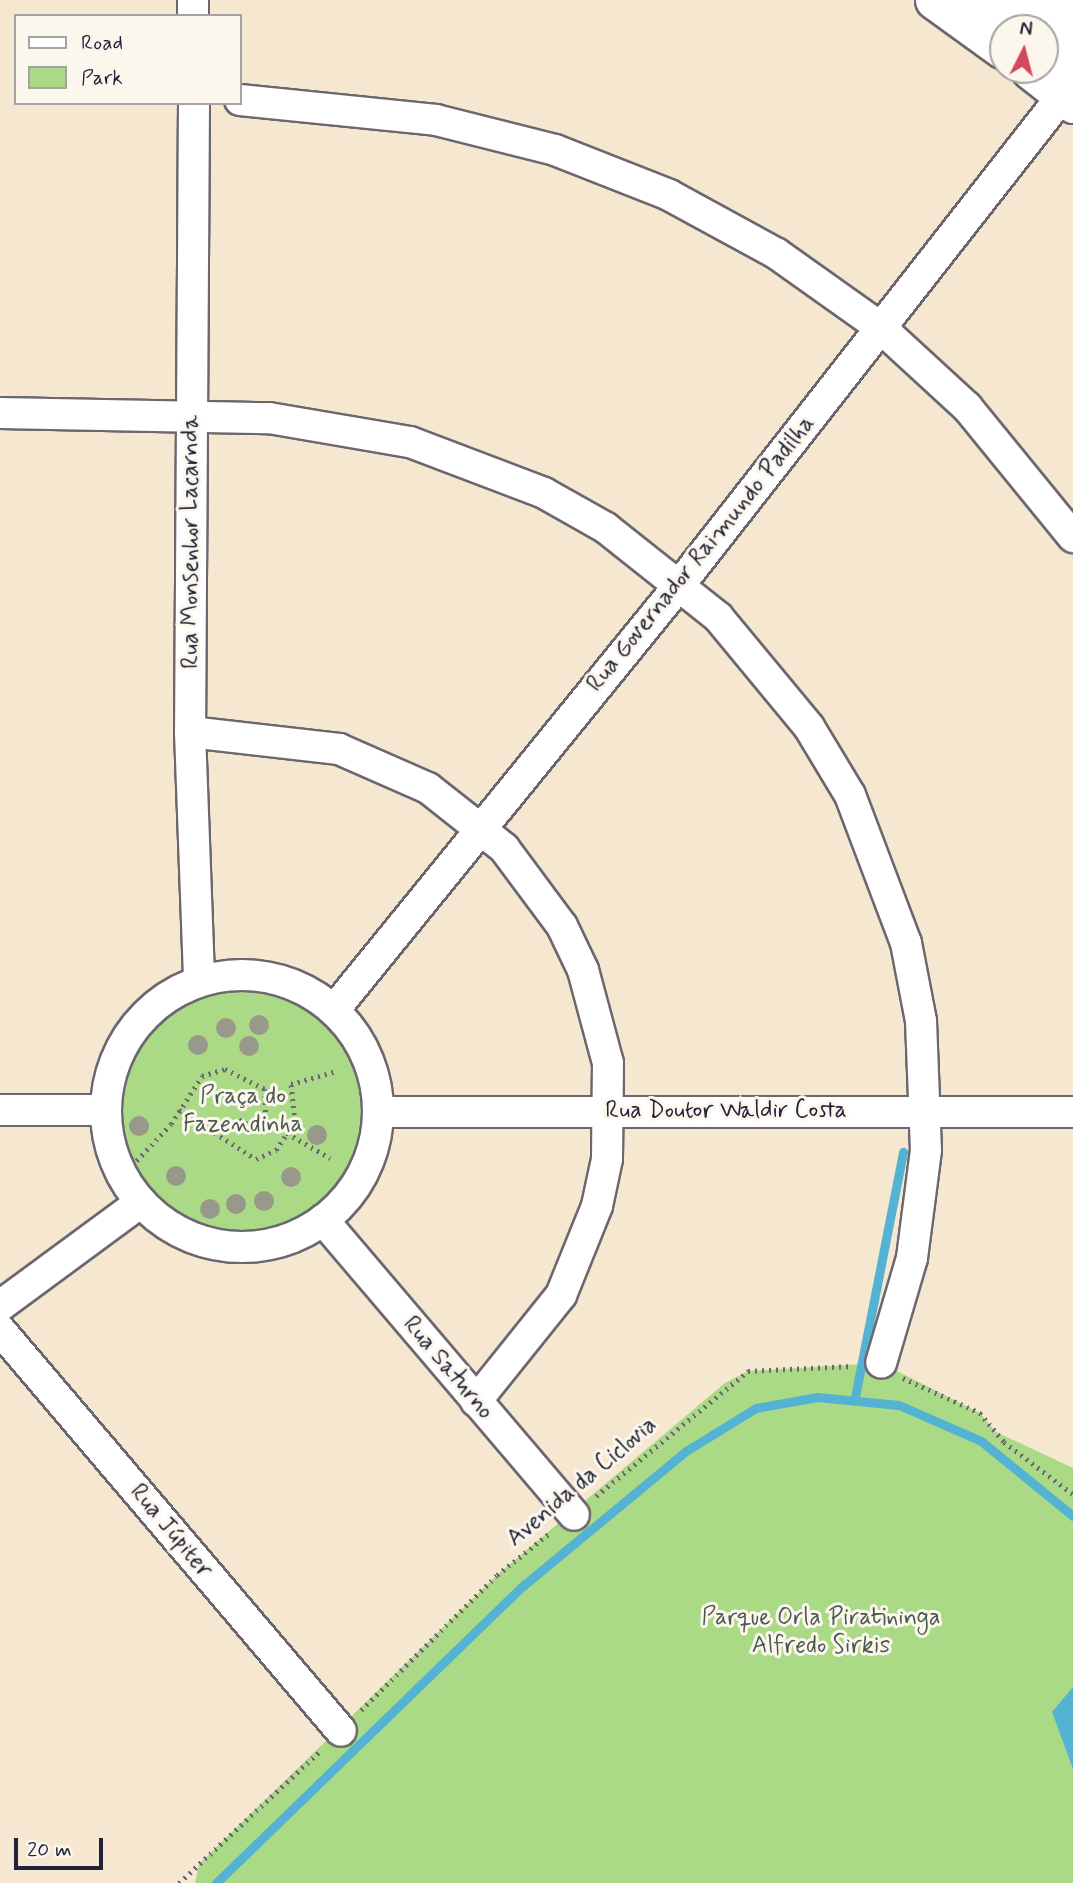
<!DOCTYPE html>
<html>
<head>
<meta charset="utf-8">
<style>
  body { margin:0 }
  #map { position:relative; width:1073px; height:1883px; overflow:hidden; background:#f5e7d0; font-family:Mynerve,sans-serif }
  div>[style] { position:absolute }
  .green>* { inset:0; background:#abda87 }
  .round { border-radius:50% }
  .water>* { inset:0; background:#54b2d3 }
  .stream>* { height:9px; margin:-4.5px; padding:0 4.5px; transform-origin:4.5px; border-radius:4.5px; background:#54b2d3 }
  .path>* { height:4.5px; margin-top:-2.25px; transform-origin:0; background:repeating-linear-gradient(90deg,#6c676f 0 2px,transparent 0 7px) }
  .roads { filter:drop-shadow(2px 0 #6c676f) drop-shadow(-2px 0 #6c676f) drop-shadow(0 2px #6c676f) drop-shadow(0 -2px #6c676f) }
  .minor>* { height:30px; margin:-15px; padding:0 15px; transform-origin:15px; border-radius:15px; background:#fff }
  .minor>.ring { margin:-15px; padding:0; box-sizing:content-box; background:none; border:30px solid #fff; border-radius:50% }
  .major>* { height:37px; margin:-18.5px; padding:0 18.5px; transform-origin:18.5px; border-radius:18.5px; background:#fff }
  .trees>* { width:20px; height:20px; margin:-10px; border-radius:50%; background:#98998b }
  span { translate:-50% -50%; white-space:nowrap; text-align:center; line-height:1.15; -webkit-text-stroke:6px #fbf7ec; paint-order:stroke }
  .street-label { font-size:24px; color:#22223b }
  .park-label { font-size:24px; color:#4b5952 }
  .legend { position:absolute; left:14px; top:14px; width:228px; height:91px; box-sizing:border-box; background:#fbf7ec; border:2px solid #a4a2a5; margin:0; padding:9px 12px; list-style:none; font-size:21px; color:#22223b }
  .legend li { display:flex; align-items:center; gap:14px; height:35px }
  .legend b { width:35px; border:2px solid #a4a2a5 }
  .north { position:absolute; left:989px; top:14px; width:70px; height:70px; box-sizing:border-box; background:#fbf7ec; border:2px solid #a4a2a5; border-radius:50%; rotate:6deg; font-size:19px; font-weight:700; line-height:28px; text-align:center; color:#22223b }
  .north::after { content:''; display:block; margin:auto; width:24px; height:32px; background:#d1495b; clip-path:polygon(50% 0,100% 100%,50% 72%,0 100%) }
  .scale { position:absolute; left:14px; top:1838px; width:89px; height:32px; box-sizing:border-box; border:4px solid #22223b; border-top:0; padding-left:9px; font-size:21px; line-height:24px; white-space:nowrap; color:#22223b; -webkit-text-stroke:5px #fbf7ec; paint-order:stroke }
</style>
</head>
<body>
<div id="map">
  <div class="green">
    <i class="round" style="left:123px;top:992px;width:238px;height:238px"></i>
    <i style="clip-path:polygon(881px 1363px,980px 1413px,996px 1432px,1073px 1468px,1073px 1883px,195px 1883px,199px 1864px,497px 1575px,725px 1383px,748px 1371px)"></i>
  </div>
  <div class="water">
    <i style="clip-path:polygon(1073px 1687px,1073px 1769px,1052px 1712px)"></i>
  </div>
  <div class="stream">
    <i style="left:855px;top:1397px;width:250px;rotate:-78.9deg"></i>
    <i style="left:216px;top:1883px;width:429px;rotate:-44.1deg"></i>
    <i style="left:524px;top:1585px;width:210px;rotate:-39.6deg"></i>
    <i style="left:686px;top:1451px;width:82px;rotate:-31.6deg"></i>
    <i style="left:756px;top:1408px;width:62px;rotate:-10.2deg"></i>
    <i style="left:817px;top:1397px;width:82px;rotate:5.6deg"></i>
    <i style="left:899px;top:1405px;width:90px;rotate:23.7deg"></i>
    <i style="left:981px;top:1441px;width:119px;rotate:39.2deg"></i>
  </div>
  <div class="path">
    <i style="left:179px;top:1110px;width:91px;rotate:32.5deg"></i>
    <i style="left:256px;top:1159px;width:22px;rotate:-24deg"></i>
    <i style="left:276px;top:1150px;width:20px;rotate:-57deg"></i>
    <i style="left:287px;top:1133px;width:19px;rotate:-69deg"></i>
    <i style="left:294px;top:1115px;width:31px;rotate:-96deg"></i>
    <i style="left:291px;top:1084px;width:44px;rotate:-15.9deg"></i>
    <i style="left:287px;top:1133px;width:50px;rotate:30.2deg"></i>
    <i style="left:122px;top:1176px;width:71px;rotate:-46.7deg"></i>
    <i style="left:171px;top:1124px;width:57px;rotate:-57.1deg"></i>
    <i style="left:202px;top:1076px;width:24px;rotate:-17deg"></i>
    <i style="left:225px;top:1069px;width:45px;rotate:26.6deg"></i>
    <i style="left:265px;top:1089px;width:34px;rotate:88deg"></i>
    <i style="left:266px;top:1123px;width:11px;rotate:131deg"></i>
    <i style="left:259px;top:1131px;width:25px;rotate:-151deg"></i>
    <i style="left:903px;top:1378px;width:85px;rotate:24.4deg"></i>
    <i style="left:980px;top:1413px;width:38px;rotate:50deg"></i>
    <i style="left:1004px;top:1442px;width:86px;rotate:37deg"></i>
    <i style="left:596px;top:1496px;width:197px;rotate:-39.4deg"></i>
    <i style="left:748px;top:1371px;width:105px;rotate:-2.7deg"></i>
    <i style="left:361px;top:1710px;width:192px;rotate:-44.8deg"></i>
    <i style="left:497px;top:1575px;width:69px;rotate:-38.5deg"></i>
    <i style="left:179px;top:1883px;width:193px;rotate:-43.1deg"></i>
  </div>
  <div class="roads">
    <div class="minor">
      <i style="left:193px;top:0;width:16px;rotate:90deg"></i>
      <i style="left:976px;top:0;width:47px;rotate:36.4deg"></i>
      <i style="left:1015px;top:0;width:73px;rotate:37.2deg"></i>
      <i style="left:1045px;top:51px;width:36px;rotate:38deg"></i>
      <i style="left:240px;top:100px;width:197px;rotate:5.8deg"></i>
      <i style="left:436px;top:120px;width:123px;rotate:14.1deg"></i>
      <i style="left:555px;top:150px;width:123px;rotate:21.5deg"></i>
      <i style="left:669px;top:195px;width:123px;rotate:28.6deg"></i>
      <i style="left:777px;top:254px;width:128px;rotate:35.4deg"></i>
      <i style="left:881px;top:328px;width:117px;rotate:42.6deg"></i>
      <i style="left:967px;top:407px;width:168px;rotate:50.8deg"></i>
      <i style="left:194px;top:103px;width:629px;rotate:90.36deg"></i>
      <i style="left:190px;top:732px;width:249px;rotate:87.9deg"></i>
      <i style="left:0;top:413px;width:269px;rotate:1.1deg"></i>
      <i style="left:269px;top:418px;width:143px;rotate:9.7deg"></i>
      <i style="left:410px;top:442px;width:143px;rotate:20.8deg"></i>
      <i style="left:544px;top:493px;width:71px;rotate:29.4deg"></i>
      <i style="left:606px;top:528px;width:143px;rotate:38.5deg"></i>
      <i style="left:718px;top:617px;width:143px;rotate:50.4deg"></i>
      <i style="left:809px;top:727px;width:79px;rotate:58.9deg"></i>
      <i style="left:850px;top:795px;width:158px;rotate:69.3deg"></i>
      <i style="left:906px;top:943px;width:79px;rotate:79.1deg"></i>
      <i style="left:921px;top:1021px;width:129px;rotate:87.8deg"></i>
      <i style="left:926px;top:1150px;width:109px;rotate:97.4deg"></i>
      <i style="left:912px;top:1258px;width:109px;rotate:106.4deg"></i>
      <i style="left:190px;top:732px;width:150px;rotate:6.5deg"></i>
      <i style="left:339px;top:749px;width:97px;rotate:23.7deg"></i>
      <i style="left:428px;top:788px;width:97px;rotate:38.3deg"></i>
      <i style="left:504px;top:848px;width:97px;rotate:53.4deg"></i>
      <i style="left:562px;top:926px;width:49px;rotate:64.5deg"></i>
      <i style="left:583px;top:970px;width:96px;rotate:75deg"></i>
      <i style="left:608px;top:1063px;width:96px;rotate:90.6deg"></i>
      <i style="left:607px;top:1159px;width:48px;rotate:102deg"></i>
      <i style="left:597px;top:1206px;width:96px;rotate:112deg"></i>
      <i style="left:561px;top:1295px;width:136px;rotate:128.7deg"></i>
      <i class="ring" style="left:106px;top:975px;width:242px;height:242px"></i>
      <i style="left:334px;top:1010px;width:550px;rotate:-50.9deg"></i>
      <i style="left:681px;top:583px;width:620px;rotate:-51.95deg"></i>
      <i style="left:0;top:1110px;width:105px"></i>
      <i style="left:379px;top:1112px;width:694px"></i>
      <i style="left:323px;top:1220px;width:387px;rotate:49.6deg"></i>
      <i style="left:0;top:1306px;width:175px;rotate:-36.4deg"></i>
      <i style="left:0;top:1330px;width:526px;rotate:49.62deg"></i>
    </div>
    <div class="major">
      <i style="left:934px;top:0;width:85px;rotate:35.9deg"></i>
      <i style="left:1049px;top:0;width:31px;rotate:38deg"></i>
      <i style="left:1030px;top:70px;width:55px;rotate:38.3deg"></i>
    </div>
  </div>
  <div class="trees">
    <i style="left:259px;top:1025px"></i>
    <i style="left:226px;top:1028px"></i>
    <i style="left:198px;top:1045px"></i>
    <i style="left:249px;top:1046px"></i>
    <i style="left:139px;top:1126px"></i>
    <i style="left:317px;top:1135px"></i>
    <i style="left:176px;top:1176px"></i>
    <i style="left:291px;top:1177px"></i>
    <i style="left:264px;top:1201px"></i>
    <i style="left:236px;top:1204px"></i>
    <i style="left:210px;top:1209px"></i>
  </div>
  <div class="street-label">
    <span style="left:191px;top:542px;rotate:-90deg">Rua Monsenhor Lacarnda</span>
    <span style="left:701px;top:554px;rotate:-51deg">Rua Governador Raimundo Padilha</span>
    <span style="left:726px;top:1111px">Rua Doutor Waldir Costa</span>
    <span style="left:448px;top:1368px;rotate:50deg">Rua Saturno</span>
    <span style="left:582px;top:1482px;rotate:-40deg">Avenida da Ciclovia</span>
    <span style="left:171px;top:1531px;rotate:50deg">Rua Júpiter</span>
  </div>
  <div class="park-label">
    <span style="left:243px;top:1111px">Praça do<br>Fazendinha</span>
    <span style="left:821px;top:1632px">Parque Orla Piratininga<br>Alfredo Sirkis</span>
  </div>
  <ul class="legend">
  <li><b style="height:9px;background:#fff"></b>Road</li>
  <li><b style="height:19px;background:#abda87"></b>Park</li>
  </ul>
  <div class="north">N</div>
  <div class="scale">20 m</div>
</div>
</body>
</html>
